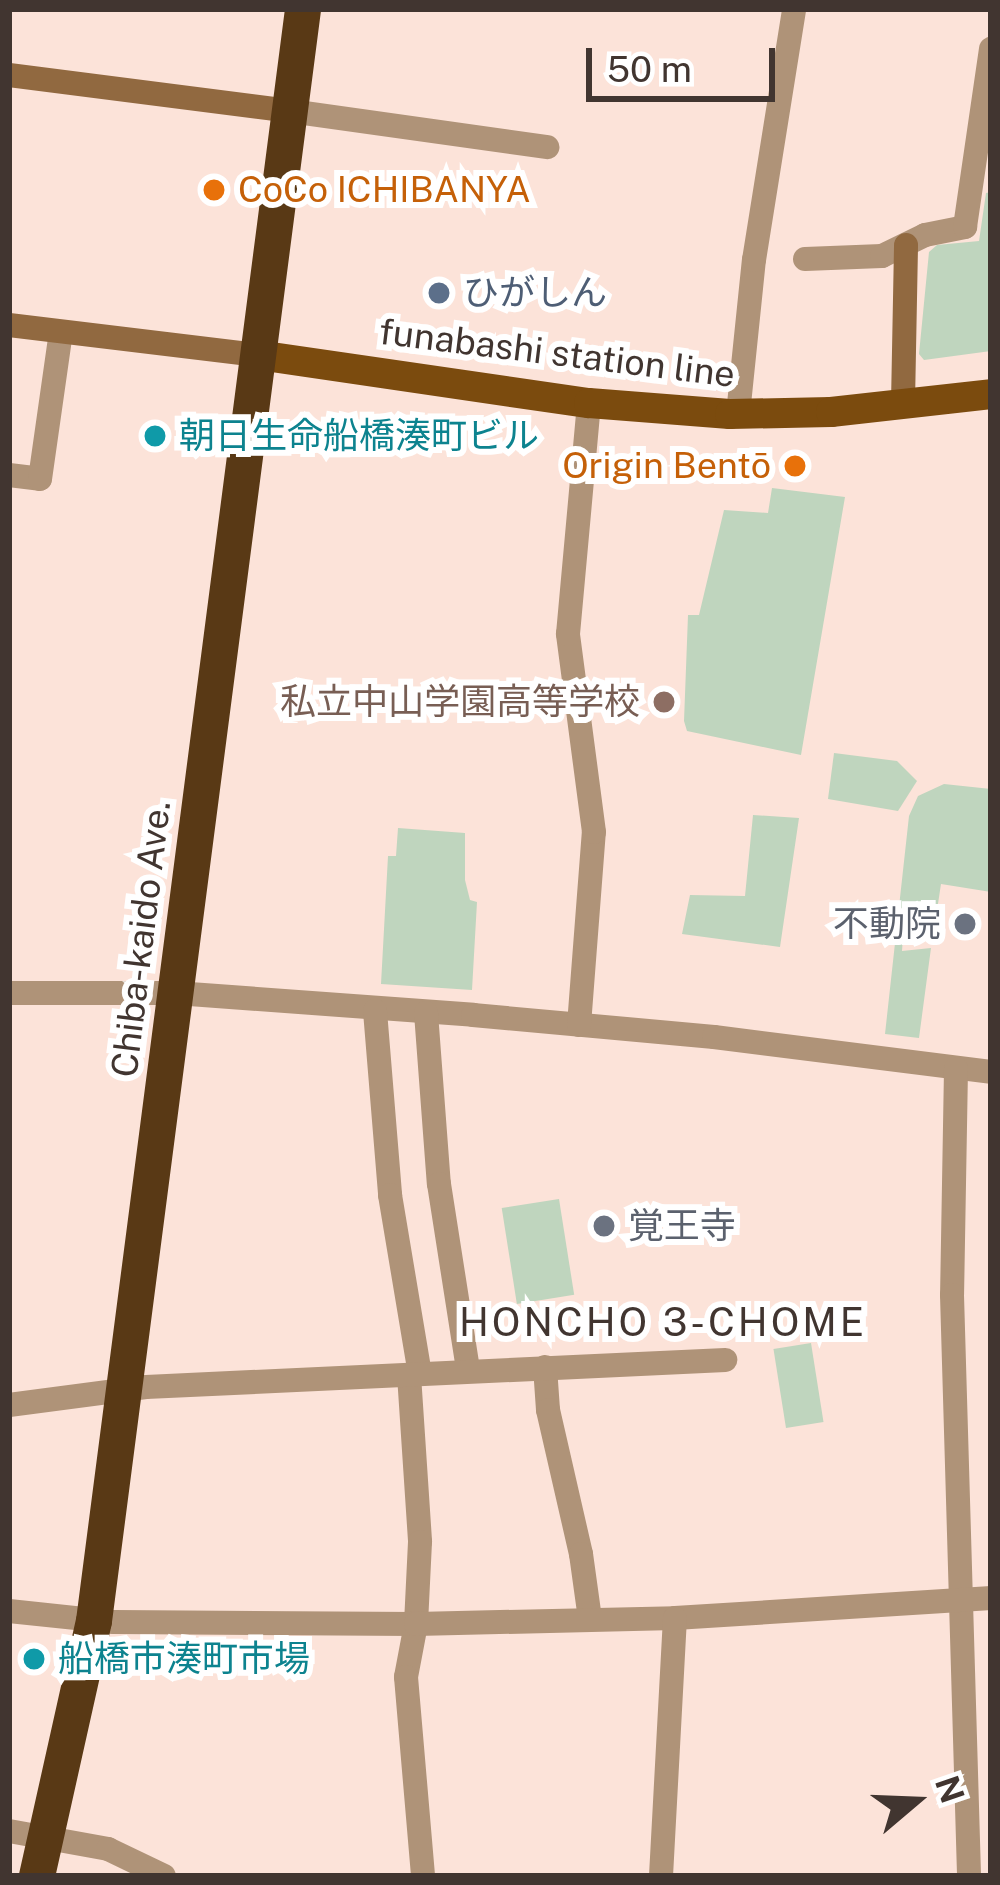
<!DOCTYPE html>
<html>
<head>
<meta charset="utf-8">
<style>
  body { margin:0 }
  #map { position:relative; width:1000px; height:1885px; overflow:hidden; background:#fce3d9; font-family:"Public Sans","Noto Sans JP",sans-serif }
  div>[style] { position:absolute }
  .green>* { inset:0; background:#bfd5be; transform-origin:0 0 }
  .street>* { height:24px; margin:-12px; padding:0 12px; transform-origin:12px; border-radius:12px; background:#af9378 }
  .secondary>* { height:24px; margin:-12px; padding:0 12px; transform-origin:12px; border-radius:12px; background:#916940 }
  .primary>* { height:30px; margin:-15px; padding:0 15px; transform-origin:15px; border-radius:15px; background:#7b4b0e }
  .highway>* { height:36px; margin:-18px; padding:0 18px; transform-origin:18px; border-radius:18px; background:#593915 }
  .dots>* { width:33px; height:33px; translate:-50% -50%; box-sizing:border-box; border:6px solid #fff; border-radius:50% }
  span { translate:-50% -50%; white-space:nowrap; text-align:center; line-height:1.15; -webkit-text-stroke:12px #fff; paint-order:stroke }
  .food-label { font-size:36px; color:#c56008 }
  .left { translate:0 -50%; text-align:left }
  .right { translate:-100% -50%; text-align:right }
  .service-label { font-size:36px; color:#4e5e75 }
  .street-label { font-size:36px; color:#413530 }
  .culture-label { font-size:36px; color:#0d838f }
  .education-label { font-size:36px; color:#785e54 }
  .worship-label { font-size:36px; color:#5b616d }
  .neighbourhood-label { font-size:39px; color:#413530; letter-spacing:3px }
  .frame { position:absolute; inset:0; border:12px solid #413530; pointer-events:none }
  .north { position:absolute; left:856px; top:1741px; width:120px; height:120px; -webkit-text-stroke:9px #fff; paint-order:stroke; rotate:71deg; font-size:33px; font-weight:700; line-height:48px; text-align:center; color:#413530 }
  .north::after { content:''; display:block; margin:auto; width:42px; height:54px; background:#413530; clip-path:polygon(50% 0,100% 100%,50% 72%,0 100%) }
  .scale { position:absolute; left:586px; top:48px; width:189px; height:54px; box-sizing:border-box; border:6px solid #413530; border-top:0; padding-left:15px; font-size:36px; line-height:42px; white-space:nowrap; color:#413530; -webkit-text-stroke:9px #fff; paint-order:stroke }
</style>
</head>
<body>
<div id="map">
  <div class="green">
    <i style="clip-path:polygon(991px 192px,991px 351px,924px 360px,919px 354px,929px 252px,937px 245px,979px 241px,986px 193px)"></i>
    <i style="clip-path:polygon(772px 488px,845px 497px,801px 755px,687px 731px,684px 721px,688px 615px,699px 615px,724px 510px,768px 513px)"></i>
    <i style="clip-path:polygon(834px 753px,897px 761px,917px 781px,898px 811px,828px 799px)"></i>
    <i style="clip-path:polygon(944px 784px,991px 789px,991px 892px,941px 884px,934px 930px,919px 928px,917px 937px,903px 937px,902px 951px,931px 948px,919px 1038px,885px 1034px,909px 816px,918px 796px)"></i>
    <i style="clip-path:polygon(753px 815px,799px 818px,780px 947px,682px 934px,690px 895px,745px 896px)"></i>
    <i style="clip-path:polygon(398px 828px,465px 833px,465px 880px,470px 900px,477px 902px,472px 990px,381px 984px,388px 856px,396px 856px)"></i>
    <i style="left:559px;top:1199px;width:97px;height:58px;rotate:81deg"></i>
    <i style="left:811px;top:1343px;width:80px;height:38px;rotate:81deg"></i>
  </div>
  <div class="street">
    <i style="left:290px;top:111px;width:260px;rotate:8deg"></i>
    <i style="left:805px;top:259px;width:77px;rotate:-2.2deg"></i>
    <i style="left:882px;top:256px;width:48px;rotate:-26deg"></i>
    <i style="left:925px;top:235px;width:41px;rotate:-11.3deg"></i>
    <i style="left:965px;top:227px;width:180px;rotate:-81.7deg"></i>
    <i style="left:738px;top:414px;width:155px;rotate:-84.1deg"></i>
    <i style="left:754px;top:260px;width:254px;rotate:-80.9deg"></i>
    <i style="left:9px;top:475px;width:31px;rotate:7deg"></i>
    <i style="left:40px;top:479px;width:148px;rotate:-81.9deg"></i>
    <i style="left:9px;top:993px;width:167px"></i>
    <i style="left:176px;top:993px;width:298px;rotate:4.2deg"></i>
    <i style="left:473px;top:1015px;width:242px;rotate:5.2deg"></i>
    <i style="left:714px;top:1037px;width:279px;rotate:7.2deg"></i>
    <i style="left:375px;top:1011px;width:185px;rotate:85.3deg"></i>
    <i style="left:390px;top:1195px;width:181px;rotate:80.5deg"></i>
    <i style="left:426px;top:1013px;width:171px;rotate:85.7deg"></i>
    <i style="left:439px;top:1184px;width:188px;rotate:81.1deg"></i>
    <i style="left:579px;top:1025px;width:194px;rotate:-85.6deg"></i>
    <i style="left:594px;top:832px;width:200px;rotate:-97.5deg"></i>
    <i style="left:568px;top:634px;width:232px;rotate:-84.8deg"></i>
    <i style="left:956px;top:1069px;width:226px;rotate:91deg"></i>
    <i style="left:952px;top:1295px;width:581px;rotate:88.32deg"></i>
    <i style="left:545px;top:1367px;width:43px;rotate:86deg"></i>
    <i style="left:548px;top:1410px;width:148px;rotate:77.1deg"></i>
    <i style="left:581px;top:1554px;width:66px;rotate:82.1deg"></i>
    <i style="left:409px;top:1375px;width:167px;rotate:86.2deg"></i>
    <i style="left:420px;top:1542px;width:82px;rotate:92.8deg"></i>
    <i style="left:416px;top:1624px;width:54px;rotate:100.7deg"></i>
    <i style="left:406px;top:1677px;width:200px;rotate:85.1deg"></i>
    <i style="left:9px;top:1405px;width:138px;rotate:-7.5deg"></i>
    <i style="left:146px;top:1387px;width:580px;rotate:-2.67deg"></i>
    <i style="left:9px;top:1611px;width:106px;rotate:6deg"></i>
    <i style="left:114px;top:1622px;width:302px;rotate:0.4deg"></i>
    <i style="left:416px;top:1624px;width:259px;rotate:-1.3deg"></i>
    <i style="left:675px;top:1618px;width:317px;rotate:-3.6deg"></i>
    <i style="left:9px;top:1831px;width:101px;rotate:10.3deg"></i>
    <i style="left:108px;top:1849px;width:62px;rotate:25.7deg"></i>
    <i style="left:661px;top:1876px;width:258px;rotate:-86.9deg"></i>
  </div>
  <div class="secondary">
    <i style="left:9px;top:75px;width:283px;rotate:7.3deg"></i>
    <i style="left:9px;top:325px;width:251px;rotate:6.9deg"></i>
    <i style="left:903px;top:403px;width:158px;rotate:-88.9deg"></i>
  </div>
  <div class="primary">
    <i style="left:258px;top:355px;width:334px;rotate:8.3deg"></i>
    <i style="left:589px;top:403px;width:141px;rotate:4.5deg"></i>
    <i style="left:730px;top:414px;width:101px;rotate:-1.1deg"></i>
    <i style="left:831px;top:412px;width:161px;rotate:-6.4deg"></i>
  </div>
  <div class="highway">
    <i style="left:37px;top:1876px;width:261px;rotate:-77.4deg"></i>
    <i style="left:94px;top:1621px;width:1625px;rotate:-82.61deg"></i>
  </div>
  <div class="dots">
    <i style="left:214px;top:190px;background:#e8710a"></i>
    <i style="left:439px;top:293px;background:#5c6f8a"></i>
    <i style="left:155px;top:436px;background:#0f9aa8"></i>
    <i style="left:795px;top:466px;background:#e8710a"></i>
    <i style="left:664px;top:702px;background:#8d6e63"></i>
    <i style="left:965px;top:924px;background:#6b7280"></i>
    <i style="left:604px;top:1226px;background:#6b7280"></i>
    <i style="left:34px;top:1659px;background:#0f9aa8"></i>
  </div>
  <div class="food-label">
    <span class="left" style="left:238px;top:190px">CoCo ICHIBANYA</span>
    <span class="right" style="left:771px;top:466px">Origin Bentō</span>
  </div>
  <div class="service-label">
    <span class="left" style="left:463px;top:293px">ひがしん</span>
  </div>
  <div class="street-label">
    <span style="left:557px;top:353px;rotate:7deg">funabashi station line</span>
    <span style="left:141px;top:939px;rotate:-83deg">Chiba-kaido Ave.</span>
  </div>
  <div class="culture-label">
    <span class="left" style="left:179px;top:436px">朝日生命船橋湊町ビル</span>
    <span class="left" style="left:58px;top:1659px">船橋市湊町市場</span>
  </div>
  <div class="education-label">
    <span class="right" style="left:640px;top:702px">私立中山学園高等学校</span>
  </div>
  <div class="worship-label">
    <span class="right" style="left:941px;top:924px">不動院</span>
    <span class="left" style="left:628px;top:1226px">覚王寺</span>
  </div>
  <div class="neighbourhood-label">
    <span style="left:663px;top:1322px">HONCHO 3-CHOME</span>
  </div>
  <div class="frame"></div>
  <div class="north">N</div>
  <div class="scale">50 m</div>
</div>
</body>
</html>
